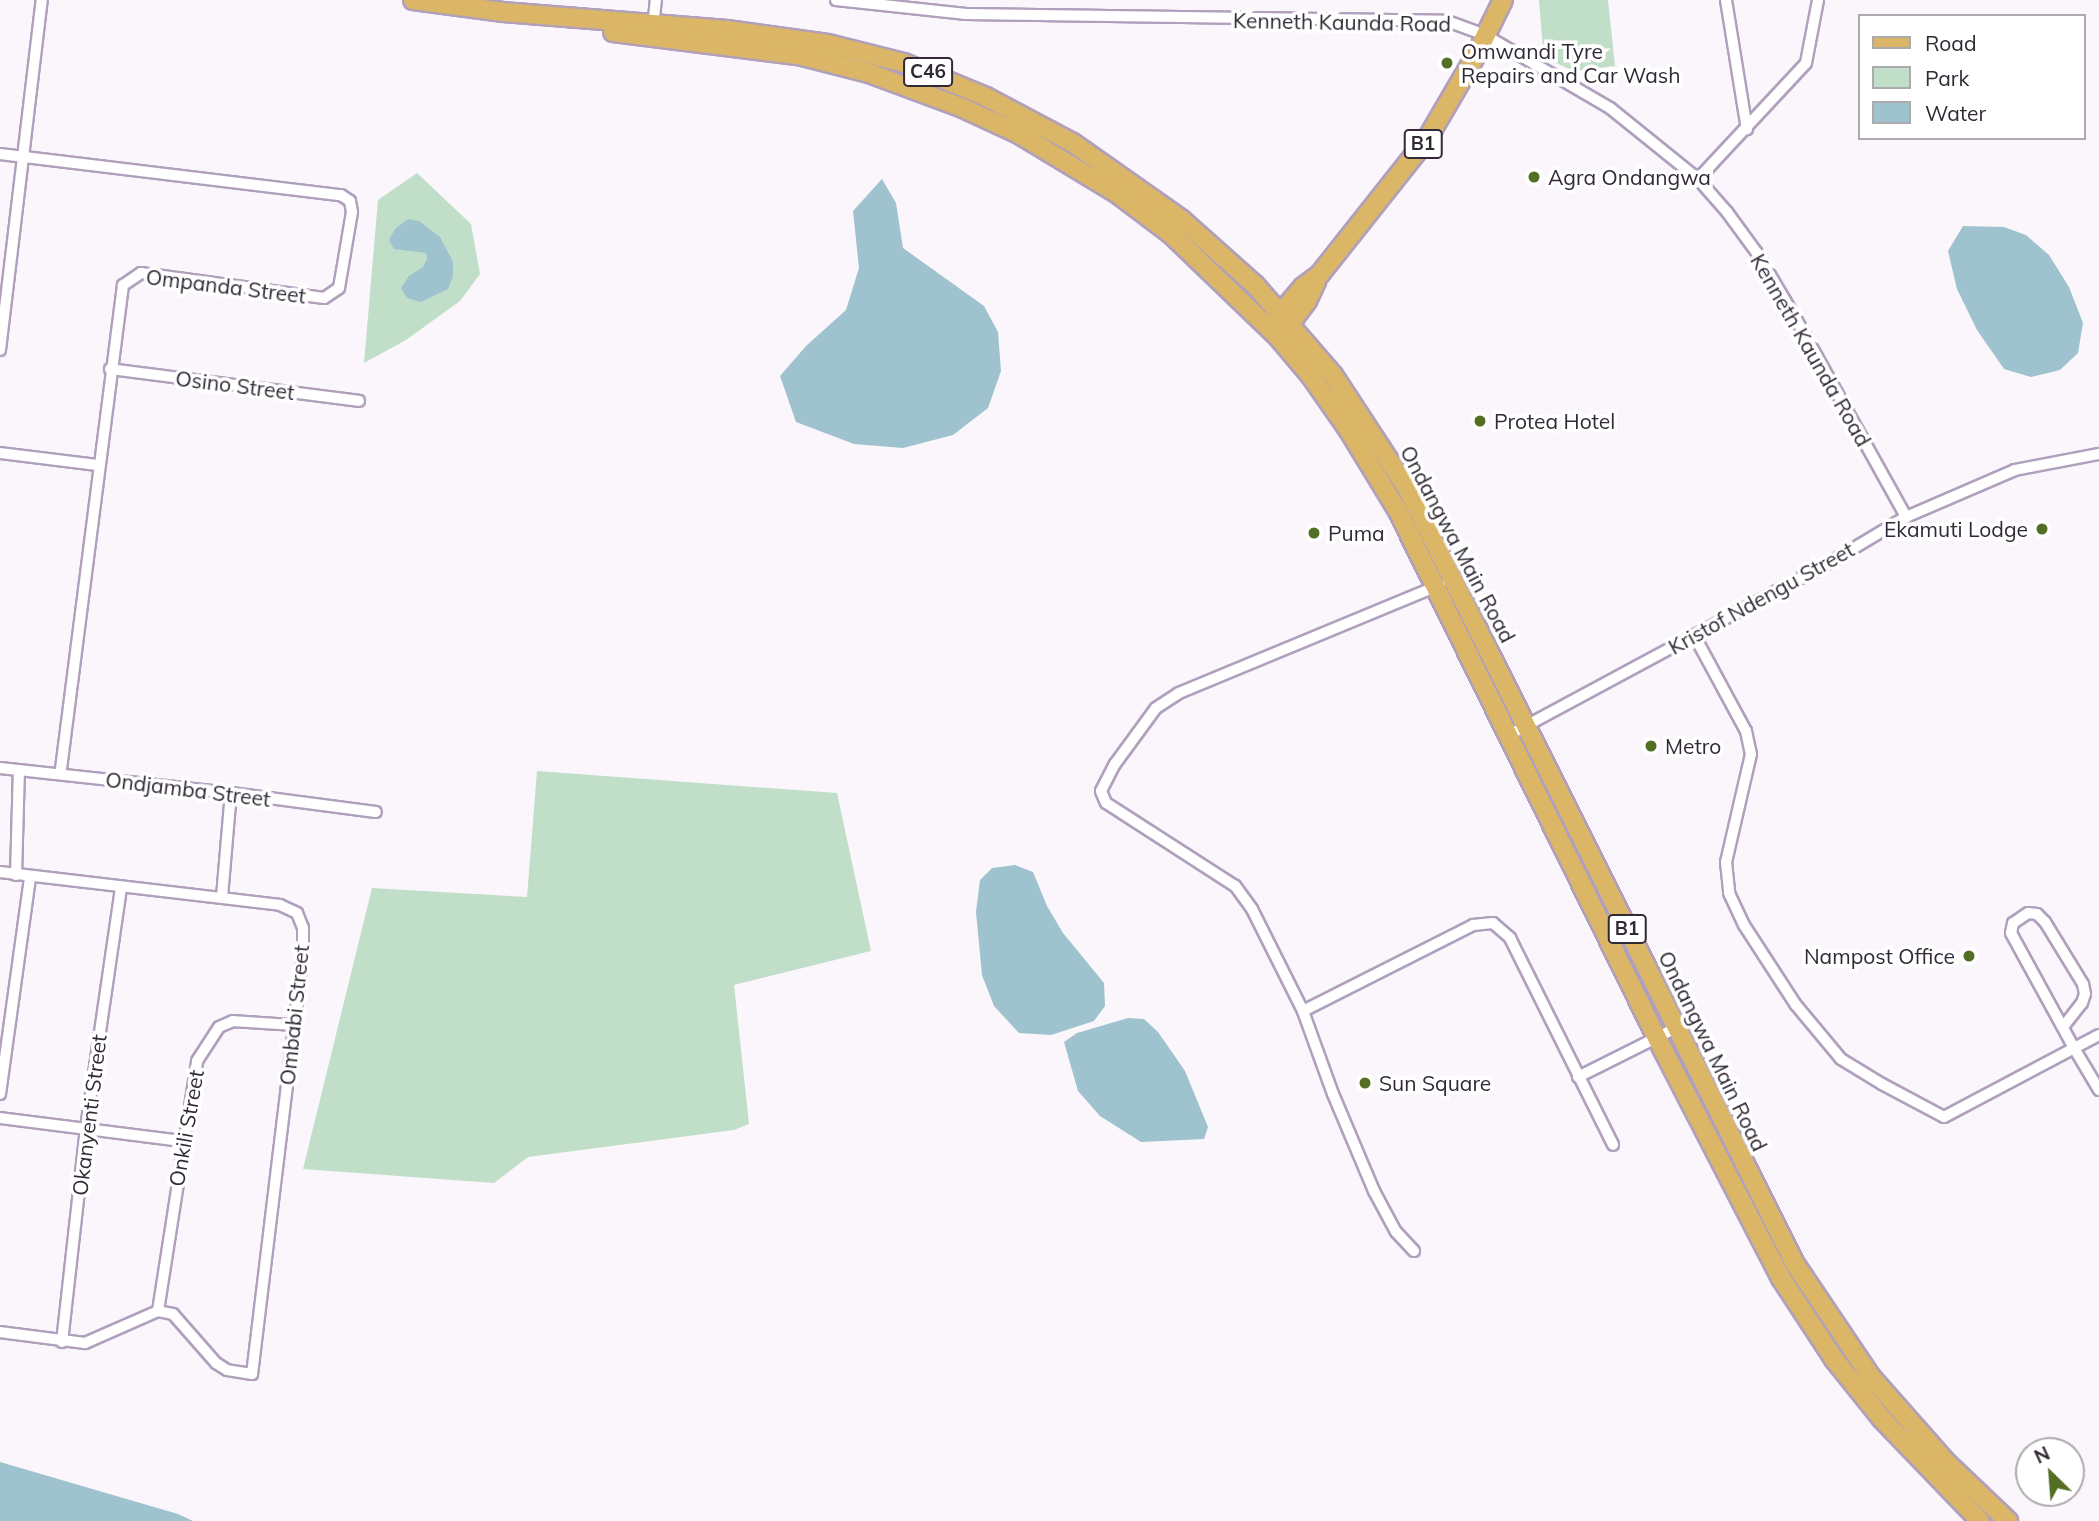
<!DOCTYPE html>
<html>
<head>
<meta charset="utf-8">
<style>
  body { margin:0 }
  #map { position:relative; width:2099px; height:1521px; overflow:hidden; background:#faf6fc; font-family:Mulish,sans-serif }
  div>[style] { position:absolute }
  .green>* { inset:0; background:#c1dec9 }
  .water>* { inset:0; background:#9ec2ce }
  .roads { filter:drop-shadow(2px 0 #b0a0bc) drop-shadow(-2px 0 #b0a0bc) drop-shadow(0 2px #b0a0bc) drop-shadow(0 -2px #b0a0bc) }
  .minor>* { height:10px; margin:-5px; padding:0 5px; transform-origin:5px; border-radius:5px; background:#fff }
  .primary>* { height:18px; margin:-9px; padding:0 9px; transform-origin:9px; border-radius:9px; background:#dab666 }
  .dots>* { width:19px; height:19px; translate:-50% -50%; box-sizing:border-box; border:4px solid #fff; border-radius:50% }
  span { translate:-50% -50%; white-space:nowrap; text-align:center; line-height:1.15; -webkit-text-stroke:7px #fff; paint-order:stroke }
  .shield-label span { padding:2px 5px; background:#fff; border:2px solid; border-radius:5px; -webkit-text-stroke-width:0 }
  .shield-label { font-size:19px; color:#312a35; font-weight:700 }
  .street-label { font-size:21px; color:#312a35 }
  .poi-label { font-size:21px; color:#312a35 }
  .left { translate:0 -50%; text-align:left }
  .right { translate:-100% -50%; text-align:right }
  .legend { position:absolute; left:1858px; top:14px; width:228px; height:126px; box-sizing:border-box; background:#fff; border:2px solid #adaaae; margin:0; padding:9px 12px; list-style:none; font-size:21px; color:#312a35 }
  .legend li { display:flex; align-items:center; gap:14px; height:35px }
  .legend b { width:35px; border:2px solid #adaaae }
  .north { position:absolute; left:2015px; top:1437px; width:70px; height:70px; box-sizing:border-box; background:#fff; border:2px solid #adaaae; border-radius:50%; rotate:335deg; font-size:19px; font-weight:700; line-height:28px; text-align:center; color:#312a35 }
  .north::after { content:''; display:block; margin:auto; width:24px; height:32px; background:#536f23; clip-path:polygon(50% 0,100% 100%,50% 72%,0 100%) }
</style>
</head>
<body>
<div id="map">
  <div class="green">
    <i style="clip-path:polygon(1539px 0,1608px 0,1615px 66px,1574px 71px,1556px 63px,1543px 49px)"></i>
    <i style="clip-path:polygon(417px 173px,471px 224px,480px 274px,460px 301px,406px 340px,364px 363px,378px 200px)"></i>
    <i style="clip-path:polygon(537px 771px,837px 793px,871px 951px,734px 985px,749px 1124px,734px 1130px,528px 1157px,494px 1183px,303px 1169px,372px 888px,527px 897px)"></i>
  </div>
  <div class="water">
    <i style="clip-path:polygon(882px 179px,896px 203px,903px 248px,984px 306px,998px 332px,1001px 371px,988px 408px,953px 435px,903px 448px,854px 444px,796px 422px,780px 376px,806px 346px,846px 310px,859px 268px,853px 211px)"></i>
    <i style="clip-path:polygon(408px 219px,419px 221px,440px 237px,453px 262px,453px 276px,448px 289px,421px 302px,407px 298px,401px 288px,409px 276px,423px 267px,427px 259px,426px 253px,394px 249px,389px 240px,395px 229px)"></i>
    <i style="clip-path:polygon(1963px 226px,2004px 227px,2026px 235px,2049px 255px,2069px 287px,2083px 323px,2078px 353px,2060px 370px,2031px 377px,2004px 369px,1977px 330px,1957px 289px,1948px 251px)"></i>
    <i style="clip-path:polygon(1015px 865px,1033px 872px,1047px 906px,1063px 933px,1104px 983px,1105px 1006px,1094px 1021px,1051px 1035px,1019px 1033px,994px 1006px,982px 975px,976px 912px,980px 880px,992px 868px)"></i>
    <i style="clip-path:polygon(1128px 1018px,1144px 1019px,1158px 1032px,1185px 1071px,1208px 1127px,1204px 1139px,1141px 1142px,1100px 1116px,1078px 1091px,1064px 1042px,1077px 1033px)"></i>
    <i style="clip-path:polygon(0 1462px,178px 1514px,193px 1521px,0 1521px)"></i>
  </div>
  <div class="roads">
    <div class="minor">
      <i style="left:836px;top:0;width:131px;rotate:6.1deg"></i>
      <i style="left:966px;top:14px;width:481px;rotate:0.8deg"></i>
      <i style="left:1447px;top:21px;width:40px;rotate:20.2deg"></i>
      <i style="left:1485px;top:35px;width:145px;rotate:30.3deg"></i>
      <i style="left:1610px;top:108px;width:113px;rotate:38.9deg"></i>
      <i style="left:1698px;top:179px;width:44px;rotate:48.7deg"></i>
      <i style="left:1727px;top:212px;width:51px;rotate:53.8deg"></i>
      <i style="left:1757px;top:253px;width:77px;rotate:59.4deg"></i>
      <i style="left:1796px;top:319px;width:227px;rotate:60.9deg"></i>
      <i style="left:1726px;top:0;width:131px;rotate:80.8deg"></i>
      <i style="left:653px;top:27px;width:27px;rotate:-84deg"></i>
      <i style="left:0;top:154px;width:343px;rotate:6.9deg"></i>
      <i style="left:341px;top:195px;width:11px;rotate:34deg"></i>
      <i style="left:350px;top:201px;width:11px;rotate:80deg"></i>
      <i style="left:352px;top:212px;width:77px;rotate:99.7deg"></i>
      <i style="left:339px;top:288px;width:18px;rotate:146deg"></i>
      <i style="left:324px;top:298px;width:185px;rotate:-172.2deg"></i>
      <i style="left:141px;top:273px;width:22px;rotate:146deg"></i>
      <i style="left:123px;top:285px;width:493px;rotate:97.3deg"></i>
      <i style="left:1698px;top:179px;width:158px;rotate:-47deg"></i>
      <i style="left:1806px;top:63px;width:64px;rotate:-79.2deg"></i>
      <i style="left:0;top:350px;width:353px;rotate:-83.2deg"></i>
      <i style="left:110px;top:369px;width:251px;rotate:7.3deg"></i>
      <i style="left:0;top:453px;width:99px;rotate:7deg"></i>
      <i style="left:1694px;top:635px;width:109px;rotate:61.6deg"></i>
      <i style="left:1746px;top:731px;width:24px;rotate:78deg"></i>
      <i style="left:1751px;top:754px;width:111px;rotate:103deg"></i>
      <i style="left:1726px;top:862px;width:31px;rotate:84deg"></i>
      <i style="left:1729px;top:893px;width:35px;rotate:65deg"></i>
      <i style="left:1744px;top:925px;width:95px;rotate:57deg"></i>
      <i style="left:1796px;top:1005px;width:70px;rotate:50.2deg"></i>
      <i style="left:1841px;top:1059px;width:48px;rotate:31.4deg"></i>
      <i style="left:1882px;top:1084px;width:70px;rotate:28deg"></i>
      <i style="left:1944px;top:1117px;width:175px;rotate:-27.9deg"></i>
      <i style="left:1509px;top:735px;width:363px;rotate:-28.3deg"></i>
      <i style="left:1829px;top:563px;width:90px;rotate:-30.9deg"></i>
      <i style="left:1906px;top:517px;width:119px;rotate:-23.3deg"></i>
      <i style="left:2015px;top:470px;width:86px;rotate:-10.8deg"></i>
      <i style="left:0;top:768px;width:232px;rotate:6.2deg"></i>
      <i style="left:231px;top:793px;width:146px;rotate:7.5deg"></i>
      <i style="left:0;top:872px;width:282px;rotate:6.7deg"></i>
      <i style="left:280px;top:905px;width:19px;rotate:25deg"></i>
      <i style="left:297px;top:913px;width:16px;rotate:68deg"></i>
      <i style="left:303px;top:928px;width:25px;rotate:90deg"></i>
      <i style="left:303px;top:953px;width:424px;rotate:96.9deg"></i>
      <i style="left:252px;top:1374px;width:25px;rotate:-171deg"></i>
      <i style="left:227px;top:1370px;width:13px;rotate:-148deg"></i>
      <i style="left:216px;top:1363px;width:65px;rotate:-131.3deg"></i>
      <i style="left:173px;top:1314px;width:15px;rotate:-169deg"></i>
      <i style="left:158px;top:1311px;width:80px;rotate:156.3deg"></i>
      <i style="left:85px;top:1343px;width:86px;rotate:-172.6deg"></i>
      <i style="left:16px;top:875px;width:105px;rotate:-88.4deg"></i>
      <i style="left:222px;top:897px;width:104px;rotate:-85.1deg"></i>
      <i style="left:1303px;top:1011px;width:191px;rotate:-26.8deg"></i>
      <i style="left:1473px;top:925px;width:20px;rotate:-6deg"></i>
      <i style="left:1493px;top:923px;width:23px;rotate:41deg"></i>
      <i style="left:1510px;top:938px;width:231px;rotate:63.5deg"></i>
      <i style="left:2063px;top:1027px;width:31px;rotate:-52deg"></i>
      <i style="left:2082px;top:1003px;width:9px;rotate:-72deg"></i>
      <i style="left:2085px;top:994px;width:10px;rotate:-101deg"></i>
      <i style="left:2083px;top:984px;width:73px;rotate:-121.5deg"></i>
      <i style="left:2045px;top:922px;width:11px;rotate:-135deg"></i>
      <i style="left:2037px;top:914px;width:9px;rotate:-174deg"></i>
      <i style="left:2028px;top:913px;width:18px;rotate:146deg"></i>
      <i style="left:2013px;top:923px;width:10px;rotate:101deg"></i>
      <i style="left:2011px;top:933px;width:131px;rotate:61.3deg"></i>
      <i style="left:2074px;top:1048px;width:49px;rotate:59.2deg"></i>
      <i style="left:1578px;top:1077px;width:110px;rotate:-26.6deg"></i>
      <i style="left:0;top:1094px;width:219px;rotate:-82.1deg"></i>
      <i style="left:0;top:1118px;width:184px;rotate:7.2deg"></i>
      <i style="left:1414px;top:1251px;width:26px;rotate:-133deg"></i>
      <i style="left:1396px;top:1232px;width:47px;rotate:-118.2deg"></i>
      <i style="left:1374px;top:1191px;width:105px;rotate:-112.9deg"></i>
      <i style="left:1333px;top:1094px;width:88px;rotate:-109.9deg"></i>
      <i style="left:1303px;top:1011px;width:114px;rotate:-116.6deg"></i>
      <i style="left:1252px;top:909px;width:29px;rotate:-126deg"></i>
      <i style="left:1235px;top:886px;width:153px;rotate:-147.2deg"></i>
      <i style="left:1106px;top:803px;width:13px;rotate:-113deg"></i>
      <i style="left:1101px;top:791px;width:30px;rotate:-63deg"></i>
      <i style="left:1115px;top:764px;width:69px;rotate:-53.8deg"></i>
      <i style="left:1156px;top:708px;width:27px;rotate:-33deg"></i>
      <i style="left:1179px;top:693px;width:282px;rotate:-22.5deg"></i>
      <i style="left:158px;top:1311px;width:253px;rotate:-81.1deg"></i>
      <i style="left:197px;top:1061px;width:40px;rotate:-57.1deg"></i>
      <i style="left:219px;top:1027px;width:15px;rotate:-23deg"></i>
      <i style="left:233px;top:1021px;width:61px;rotate:3.8deg"></i>
      <i style="left:62px;top:1342px;width:215px;rotate:-83.6deg"></i>
      <i style="left:86px;top:1128px;width:243px;rotate:-81.7deg"></i>
    </div>
    <div class="primary">
      <i style="left:413px;top:0;width:91px;rotate:7.6deg"></i>
      <i style="left:503px;top:12px;width:225px;rotate:4.6deg"></i>
      <i style="left:727px;top:30px;width:102px;rotate:7.9deg"></i>
      <i style="left:828px;top:44px;width:78px;rotate:14deg"></i>
      <i style="left:904px;top:63px;width:89px;rotate:22.5deg"></i>
      <i style="left:986px;top:97px;width:98px;rotate:27.9deg"></i>
      <i style="left:1073px;top:143px;width:133px;rotate:35.2deg"></i>
      <i style="left:1182px;top:220px;width:98px;rotate:41.7deg"></i>
      <i style="left:1255px;top:285px;width:119px;rotate:49.1deg"></i>
      <i style="left:1333px;top:375px;width:135px;rotate:56.8deg"></i>
      <i style="left:1407px;top:488px;width:868px;rotate:63.43deg"></i>
      <i style="left:1795px;top:1264px;width:136px;rotate:56.1deg"></i>
      <i style="left:1871px;top:1377px;width:113px;rotate:48.6deg"></i>
      <i style="left:1946px;top:1462px;width:86px;rotate:43.6deg"></i>
      <i style="left:613px;top:32px;width:191px;rotate:7.2deg"></i>
      <i style="left:802px;top:56px;width:69px;rotate:14.2deg"></i>
      <i style="left:869px;top:73px;width:100px;rotate:20.4deg"></i>
      <i style="left:963px;top:108px;width:62px;rotate:24.9deg"></i>
      <i style="left:1019px;top:134px;width:116px;rotate:31.2deg"></i>
      <i style="left:1118px;top:194px;width:66px;rotate:37deg"></i>
      <i style="left:1171px;top:234px;width:149px;rotate:43.9deg"></i>
      <i style="left:1278px;top:337px;width:51px;rotate:49.8deg"></i>
      <i style="left:1311px;top:376px;width:65px;rotate:55.1deg"></i>
      <i style="left:1348px;top:429px;width:96px;rotate:58.6deg"></i>
      <i style="left:1398px;top:511px;width:587px;rotate:63.83deg"></i>
      <i style="left:1657px;top:1038px;width:270px;rotate:62.7deg"></i>
      <i style="left:1781px;top:1278px;width:97px;rotate:56.8deg"></i>
      <i style="left:1834px;top:1359px;width:77px;rotate:51.3deg"></i>
      <i style="left:1882px;top:1419px;width:141px;rotate:46.1deg"></i>
      <i style="left:1273px;top:322px;width:46px;rotate:-49.4deg"></i>
      <i style="left:1303px;top:287px;width:21px;rotate:-37deg"></i>
      <i style="left:1320px;top:274px;width:172px;rotate:-51.6deg"></i>
      <i style="left:1427px;top:139px;width:97px;rotate:-59.7deg"></i>
      <i style="left:1476px;top:55px;width:61px;rotate:-63.9deg"></i>
      <i style="left:1285px;top:330px;width:36px;rotate:-53deg"></i>
      <i style="left:1307px;top:301px;width:23px;rotate:-65deg"></i>
    </div>
  </div>
  <div class="dots">
    <i style="left:1447px;top:63px;background:#536f23"></i>
    <i style="left:1534px;top:177px;background:#536f23"></i>
    <i style="left:1480px;top:421px;background:#536f23"></i>
    <i style="left:2042px;top:529px;background:#536f23"></i>
    <i style="left:1314px;top:533px;background:#536f23"></i>
    <i style="left:1651px;top:746px;background:#536f23"></i>
    <i style="left:1969px;top:956px;background:#536f23"></i>
    <i style="left:1365px;top:1083px;background:#536f23"></i>
  </div>
  <div class="shield-label">
    <span style="left:928px;top:72px">C46</span>
    <span style="left:1423px;top:144px">B1</span>
    <span style="left:1627px;top:929px">B1</span>
  </div>
  <div class="street-label">
    <span style="left:1342px;top:22px;rotate:1deg">Kenneth Kaunda Road</span>
    <span style="left:226px;top:286px;rotate:7deg">Ompanda Street</span>
    <span style="left:1811px;top:350px;rotate:60deg">Kenneth Kaunda Road</span>
    <span style="left:235px;top:385px;rotate:7deg">Osino Street</span>
    <span style="left:1458px;top:544px;rotate:62deg">Ondangwa Main Road</span>
    <span style="left:1761px;top:598px;rotate:-29deg">Kristof Ndengu Street</span>
    <span style="left:188px;top:789px;rotate:7deg">Ondjamba Street</span>
    <span style="left:294px;top:1015px;rotate:-84deg">Ombabi Street</span>
    <span style="left:1713px;top:1051px;rotate:64deg">Ondangwa Main Road</span>
    <span style="left:89px;top:1115px;rotate:-83deg">Okanyenti Street</span>
    <span style="left:186px;top:1128px;rotate:-80deg">Onkili Street</span>
  </div>
  <div class="poi-label">
    <span class="left" style="left:1461px;top:63px">Omwandi Tyre<br>Repairs and Car Wash</span>
    <span class="left" style="left:1548px;top:177px">Agra Ondangwa</span>
    <span class="left" style="left:1494px;top:421px">Protea Hotel</span>
    <span class="right" style="left:2028px;top:529px">Ekamuti Lodge</span>
    <span class="left" style="left:1328px;top:533px">Puma</span>
    <span class="left" style="left:1665px;top:746px">Metro</span>
    <span class="right" style="left:1955px;top:956px">Nampost Office</span>
    <span class="left" style="left:1379px;top:1083px">Sun Square</span>
  </div>
  <ul class="legend">
  <li><b style="height:9px;background:#dab666"></b>Road</li>
  <li><b style="height:19px;background:#c1dec9"></b>Park</li>
  <li><b style="height:19px;background:#9ec2ce"></b>Water</li>
  </ul>
  <div class="north">N</div>
</div>
</body>
</html>
